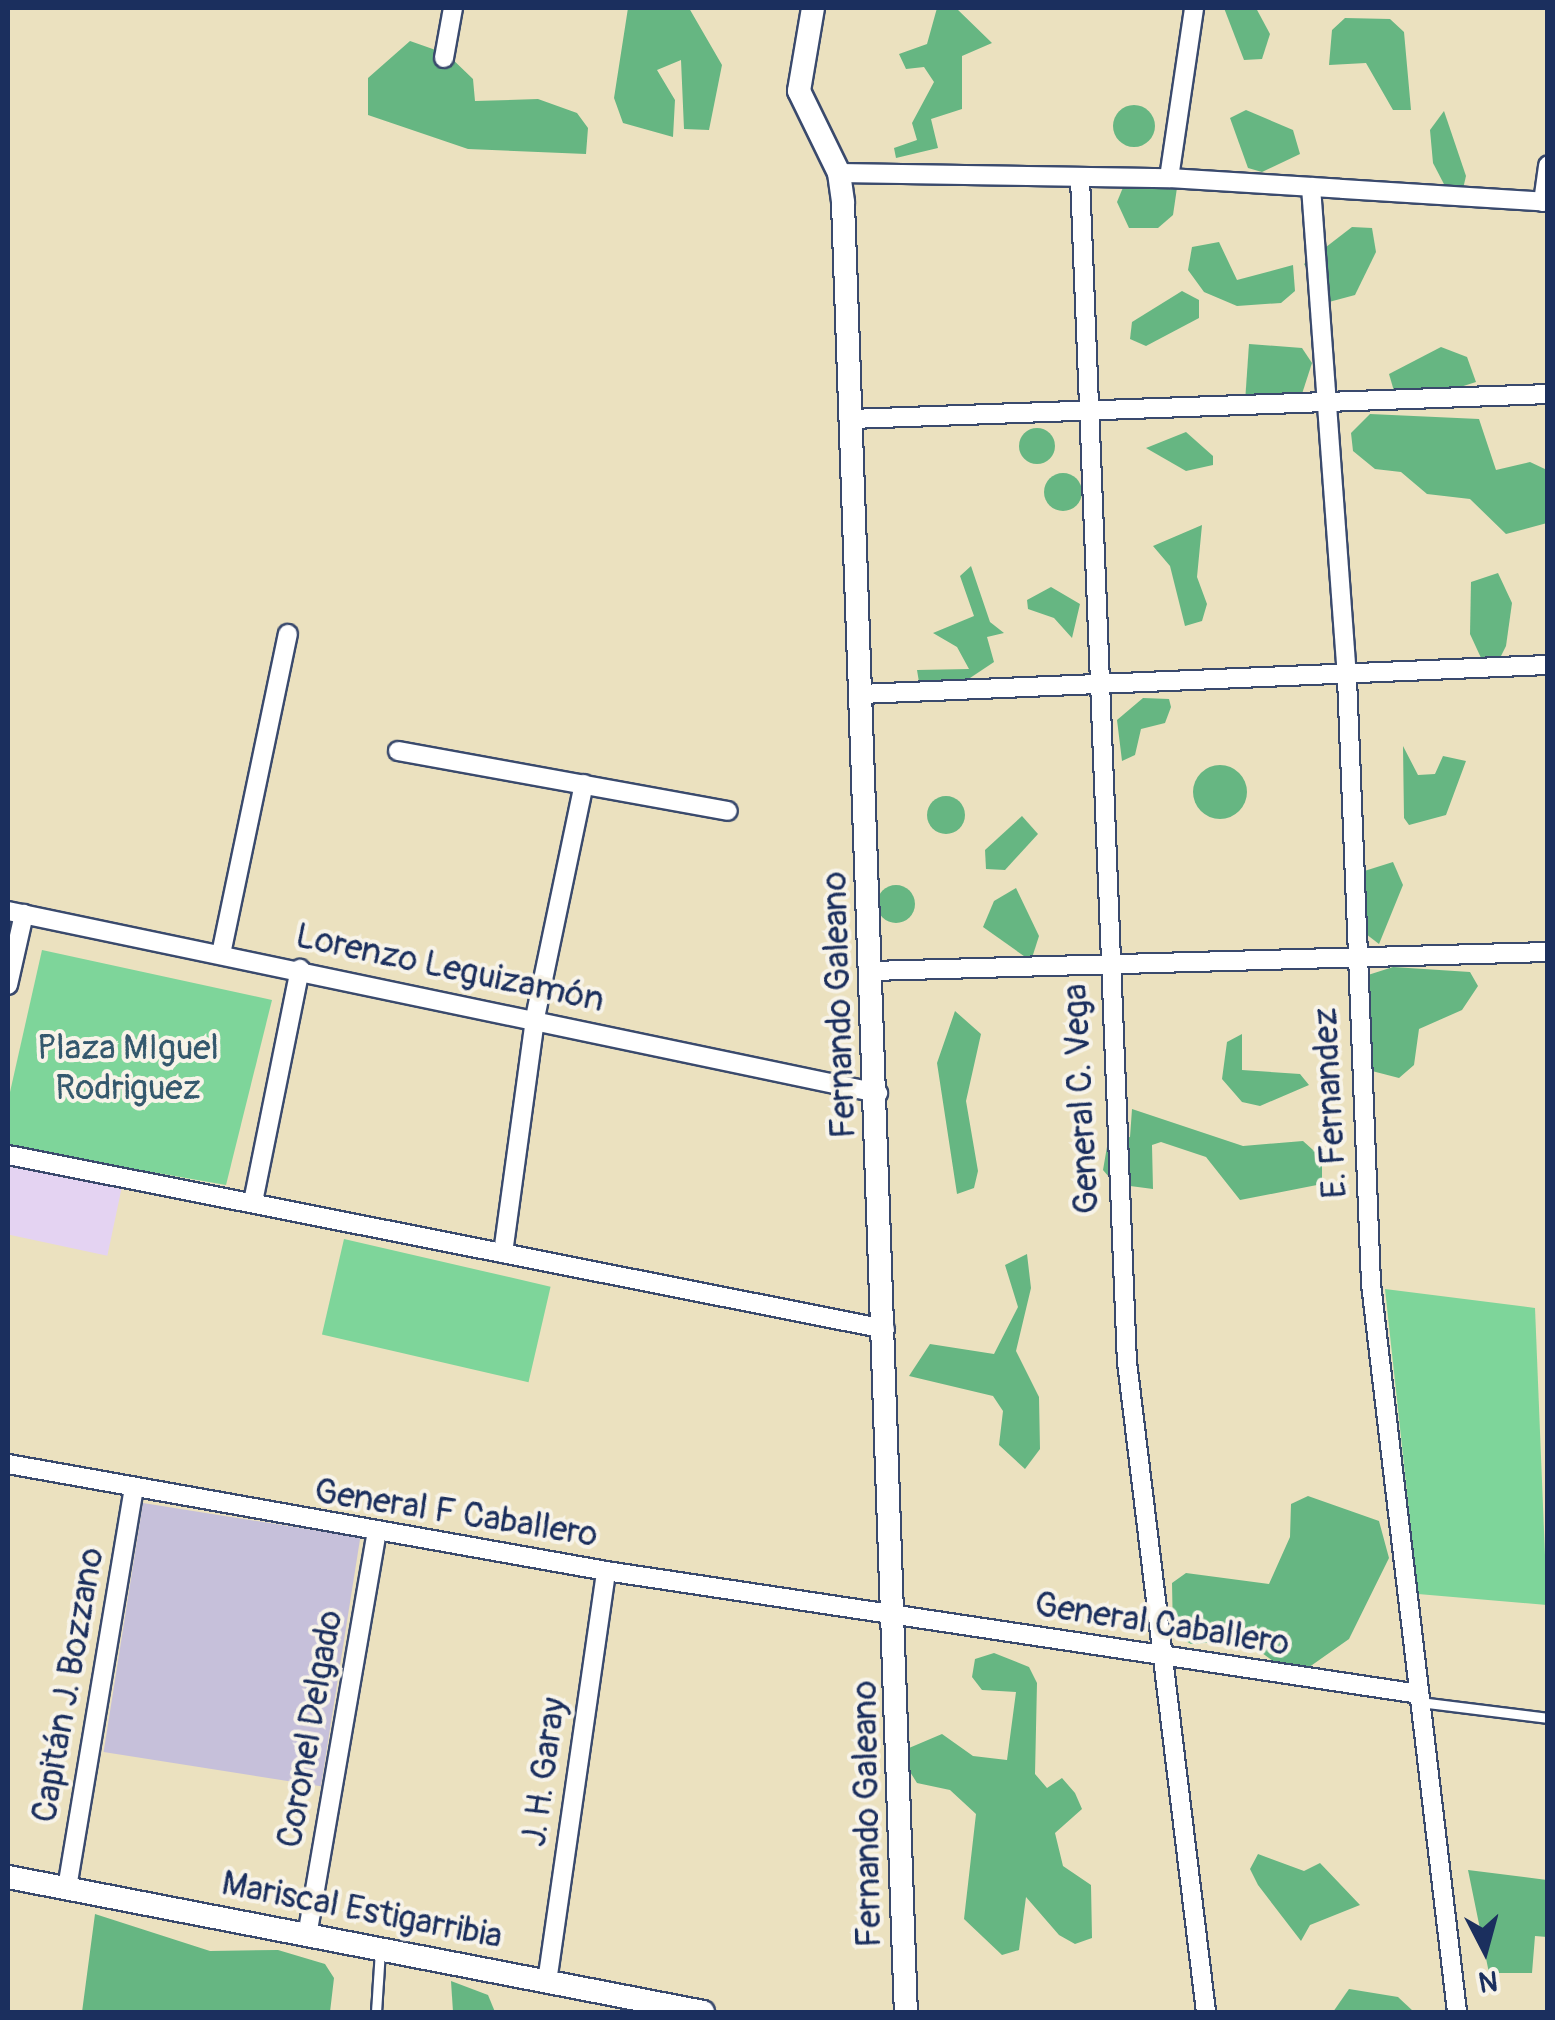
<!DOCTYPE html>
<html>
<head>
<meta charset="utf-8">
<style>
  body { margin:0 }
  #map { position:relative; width:1555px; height:2020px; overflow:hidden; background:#ebe1bf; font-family:Pangolin,sans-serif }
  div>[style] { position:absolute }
  .built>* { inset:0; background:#e4d3f2; transform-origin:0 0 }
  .industrial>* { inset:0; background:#c6c0da; transform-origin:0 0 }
  .green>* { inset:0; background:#7ed59a; transform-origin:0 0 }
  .forest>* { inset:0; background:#66b682 }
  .round { border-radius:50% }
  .roads { filter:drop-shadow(2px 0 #3a4a6d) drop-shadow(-2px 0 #3a4a6d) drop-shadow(0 2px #3a4a6d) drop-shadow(0 -2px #3a4a6d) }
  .service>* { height:9px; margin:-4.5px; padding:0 4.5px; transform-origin:4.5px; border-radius:4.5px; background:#fff }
  .minor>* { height:18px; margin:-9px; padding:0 9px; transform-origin:9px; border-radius:9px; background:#fff }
  .tertiary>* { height:22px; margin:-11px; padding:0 11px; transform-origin:11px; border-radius:11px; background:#fff }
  span { translate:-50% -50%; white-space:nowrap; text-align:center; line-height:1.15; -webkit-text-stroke:8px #f7f3e8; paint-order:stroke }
  .street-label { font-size:35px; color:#1b2f5e }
  .park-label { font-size:35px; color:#34586d }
  .frame { position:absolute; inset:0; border:10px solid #1b2f5e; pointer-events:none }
  .north { position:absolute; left:1435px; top:1900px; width:100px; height:100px; -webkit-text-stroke:8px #f7f3e8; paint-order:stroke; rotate:174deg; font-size:28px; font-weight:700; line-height:40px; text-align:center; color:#1b2f5e }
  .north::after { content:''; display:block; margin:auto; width:35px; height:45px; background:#1b2f5e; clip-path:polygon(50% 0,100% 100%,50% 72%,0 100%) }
</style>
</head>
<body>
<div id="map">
  <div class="built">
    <i style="left:8px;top:1165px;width:116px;height:68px;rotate:12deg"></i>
  </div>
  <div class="industrial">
    <i style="left:143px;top:1503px;width:220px;height:252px;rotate:9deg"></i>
  </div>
  <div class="green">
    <i style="clip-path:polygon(42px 950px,272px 1000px,226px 1185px,8px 1147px,8px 1101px)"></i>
    <i style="left:344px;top:1239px;width:212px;height:98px;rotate:13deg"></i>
    <i style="clip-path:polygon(1385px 1289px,1535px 1308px,1547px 1605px,1418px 1594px)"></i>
  </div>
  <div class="forest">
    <i style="clip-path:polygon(628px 8px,689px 8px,722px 65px,709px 130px,684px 129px,681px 60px,657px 70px,675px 100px,673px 137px,623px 123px,614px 98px)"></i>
    <i style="clip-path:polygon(937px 8px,956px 8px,992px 43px,962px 56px,962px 109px,931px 119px,938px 148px,896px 158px,894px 148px,917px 140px,912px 123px,934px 82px,924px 67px,906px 69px,899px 54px,927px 44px)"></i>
    <i style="clip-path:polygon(1224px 8px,1256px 8px,1270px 34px,1262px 59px,1244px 60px)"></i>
    <i style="clip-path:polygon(1345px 18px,1390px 19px,1404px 32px,1411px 110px,1393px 110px,1366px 63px,1329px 65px,1332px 30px)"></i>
    <i style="clip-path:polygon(410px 41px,447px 54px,473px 79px,475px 101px,538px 99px,577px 113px,588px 128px,586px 154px,468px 149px,368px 115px,368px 78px)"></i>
    <i class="round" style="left:1113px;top:105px;width:42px;height:42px"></i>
    <i style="clip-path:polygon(1246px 110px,1293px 130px,1300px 154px,1262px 172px,1248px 168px,1230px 118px)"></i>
    <i style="clip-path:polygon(1444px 111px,1466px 176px,1462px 193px,1446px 188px,1433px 163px,1430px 130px)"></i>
    <i style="clip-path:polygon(1178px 181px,1173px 215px,1158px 228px,1129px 228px,1117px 202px,1124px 185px)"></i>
    <i style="clip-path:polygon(1352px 227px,1372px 228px,1376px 252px,1355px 295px,1329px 302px,1304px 264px)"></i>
    <i style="clip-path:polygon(1219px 242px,1237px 280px,1293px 265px,1295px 291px,1281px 303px,1237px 306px,1204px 292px,1188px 270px,1192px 247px)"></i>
    <i style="clip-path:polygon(1182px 291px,1199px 300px,1199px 318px,1146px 346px,1130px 339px,1132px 322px)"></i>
    <i style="clip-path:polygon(1249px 344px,1302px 348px,1312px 363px,1301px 397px,1245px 402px)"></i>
    <i style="clip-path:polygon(1441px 347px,1467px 357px,1476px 382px,1435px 395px,1394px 391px,1389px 374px)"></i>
    <i style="clip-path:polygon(1370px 414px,1479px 419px,1496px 470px,1530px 462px,1547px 470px,1547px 523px,1506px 534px,1470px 499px,1427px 494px,1401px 472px,1375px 469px,1353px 451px,1351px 433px)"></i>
    <i class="round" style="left:1019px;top:428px;width:36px;height:36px"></i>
    <i style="clip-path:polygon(1186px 432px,1213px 456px,1213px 465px,1186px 471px,1146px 448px)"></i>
    <i class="round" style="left:1044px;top:473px;width:38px;height:38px"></i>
    <i style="clip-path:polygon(1202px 525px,1197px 577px,1207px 604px,1202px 621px,1185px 626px,1170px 566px,1153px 546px)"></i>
    <i style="clip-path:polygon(971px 566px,990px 622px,1004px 633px,987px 637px,994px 662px,958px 686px,919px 682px,917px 670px,969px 669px,957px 647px,933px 633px,974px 616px,960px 576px)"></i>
    <i style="clip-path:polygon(1498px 573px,1512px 603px,1506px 646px,1499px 660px,1482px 660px,1470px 634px,1471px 582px)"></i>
    <i style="clip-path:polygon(1051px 587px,1080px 604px,1072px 638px,1054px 618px,1028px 609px,1027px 600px)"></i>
    <i style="clip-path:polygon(1143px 698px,1169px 699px,1171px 707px,1165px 723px,1141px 729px,1135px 755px,1122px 761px,1117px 720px)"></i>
    <i style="clip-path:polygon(1403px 746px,1418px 775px,1435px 774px,1443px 756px,1466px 761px,1446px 815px,1409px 825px,1404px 818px)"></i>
    <i class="round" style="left:1193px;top:765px;width:54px;height:54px"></i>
    <i class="round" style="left:927px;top:796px;width:38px;height:38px"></i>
    <i style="clip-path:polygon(1022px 816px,1038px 834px,1005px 870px,986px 869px,985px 850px)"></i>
    <i style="clip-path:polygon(1393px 862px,1403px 885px,1379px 944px,1366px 934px,1358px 873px)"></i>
    <i class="round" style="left:877px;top:885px;width:38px;height:38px"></i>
    <i style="clip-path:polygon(1016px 888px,1039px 936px,1031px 961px,983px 927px,994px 901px)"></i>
    <i style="clip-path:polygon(1393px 967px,1470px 972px,1478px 986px,1462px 1010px,1419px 1029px,1414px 1065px,1399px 1078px,1372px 1071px,1360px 1004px,1368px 975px)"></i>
    <i style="clip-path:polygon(955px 1011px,981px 1034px,966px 1101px,978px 1171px,974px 1188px,957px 1194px,937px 1063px)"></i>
    <i style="clip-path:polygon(1242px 1034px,1242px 1070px,1300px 1074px,1309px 1085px,1260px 1106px,1242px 1102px,1222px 1079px,1227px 1042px)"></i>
    <i style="clip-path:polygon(1132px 1109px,1243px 1146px,1303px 1141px,1322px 1158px,1322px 1184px,1240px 1200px,1206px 1157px,1161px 1142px,1152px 1145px,1153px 1189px,1115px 1184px,1103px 1170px,1108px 1141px,1130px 1137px)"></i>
    <i style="clip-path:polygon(1027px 1254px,1031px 1288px,1016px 1351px,1039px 1397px,1040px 1449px,1025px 1469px,999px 1445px,1003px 1411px,993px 1396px,909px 1376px,930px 1344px,994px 1354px,1018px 1307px,1005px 1265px)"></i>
    <i style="clip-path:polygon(1308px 1496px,1379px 1521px,1389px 1558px,1349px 1639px,1305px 1670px,1287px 1671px,1244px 1640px,1191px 1644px,1173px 1634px,1172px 1583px,1186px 1573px,1269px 1584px,1290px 1537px,1291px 1504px)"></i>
    <i style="clip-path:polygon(994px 1653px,1029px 1667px,1037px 1683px,1035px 1774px,1047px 1788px,1062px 1778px,1075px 1793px,1082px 1809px,1055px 1833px,1063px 1866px,1091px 1885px,1092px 1938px,1075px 1944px,1059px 1935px,1026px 1897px,1019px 1950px,1002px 1955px,964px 1919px,976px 1814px,950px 1790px,917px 1783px,907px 1767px,909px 1748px,942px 1734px,973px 1756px,1007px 1760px,1016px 1692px,982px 1690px,972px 1677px,975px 1659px)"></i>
    <i style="clip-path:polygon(1258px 1854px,1304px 1871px,1320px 1863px,1360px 1905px,1310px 1925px,1301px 1941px,1258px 1885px,1250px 1869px)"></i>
    <i style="clip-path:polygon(1468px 1870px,1547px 1880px,1547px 1937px,1535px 1936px,1532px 1973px,1489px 1973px)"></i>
    <i style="clip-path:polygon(95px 1914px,210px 1951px,278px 1950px,325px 1964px,334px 1978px,330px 2012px,82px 2012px)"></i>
    <i style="clip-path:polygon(451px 1981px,488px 1995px,495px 2012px,453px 2012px)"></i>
    <i style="clip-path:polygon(1349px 1989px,1398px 1997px,1414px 2012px,1333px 2012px)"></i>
  </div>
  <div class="roads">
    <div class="service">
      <i style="left:1420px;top:1702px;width:129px;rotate:7.1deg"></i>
      <i style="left:376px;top:2012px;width:62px;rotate:-86.3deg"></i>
    </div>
    <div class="minor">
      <i style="left:444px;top:58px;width:51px;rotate:-79.8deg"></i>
      <i style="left:839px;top:173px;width:330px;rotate:0.9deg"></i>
      <i style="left:1169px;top:178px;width:380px;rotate:3.6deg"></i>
      <i style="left:1080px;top:178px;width:1185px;rotate:87.73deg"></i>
      <i style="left:1127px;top:1362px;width:655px;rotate:83.07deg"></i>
      <i style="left:1169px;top:178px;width:172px;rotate:-81.6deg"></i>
      <i style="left:1311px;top:187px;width:492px;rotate:85.8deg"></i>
      <i style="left:1347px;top:678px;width:606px;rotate:87.73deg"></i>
      <i style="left:1371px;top:1284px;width:733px;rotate:83.26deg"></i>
      <i style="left:1543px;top:202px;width:37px;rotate:-82deg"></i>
      <i style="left:851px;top:419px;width:697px;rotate:-2.05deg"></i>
      <i style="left:861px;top:694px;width:688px;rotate:-2.42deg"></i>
      <i style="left:398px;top:751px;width:335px;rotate:10.3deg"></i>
      <i style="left:8px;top:911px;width:889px;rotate:11.82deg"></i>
      <i style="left:221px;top:954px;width:327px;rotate:-78.2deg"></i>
      <i style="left:872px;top:971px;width:676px;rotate:-1.61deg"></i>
      <i style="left:8px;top:985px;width:73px;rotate:-77.3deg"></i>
      <i style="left:8px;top:1155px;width:894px;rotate:11.22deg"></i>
      <i style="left:253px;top:1202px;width:238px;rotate:-78.6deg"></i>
      <i style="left:503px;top:1253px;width:237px;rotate:-82.2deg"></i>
      <i style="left:535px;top:1018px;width:239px;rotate:-78.2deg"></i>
      <i style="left:8px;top:1464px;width:607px;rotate:10.14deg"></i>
      <i style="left:606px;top:1571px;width:822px;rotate:8.6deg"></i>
      <i style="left:67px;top:1888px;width:400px;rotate:-80.5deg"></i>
      <i style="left:307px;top:1936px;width:410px;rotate:-80.2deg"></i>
      <i style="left:547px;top:1982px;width:415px;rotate:-81.8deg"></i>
    </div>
    <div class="tertiary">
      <i style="left:813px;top:8px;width:84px;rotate:99.6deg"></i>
      <i style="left:799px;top:91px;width:91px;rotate:64deg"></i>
      <i style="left:839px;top:173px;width:30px;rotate:82deg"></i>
      <i style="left:843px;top:203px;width:1810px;rotate:88.01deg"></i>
      <i style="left:8px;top:1877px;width:708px;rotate:10.99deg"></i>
    </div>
  </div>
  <div class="street-label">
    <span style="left:450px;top:968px;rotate:12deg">Lorenzo Leguizamón</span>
    <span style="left:839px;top:1005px;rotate:-92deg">Fernando Galeano</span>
    <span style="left:1081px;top:1099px;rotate:-93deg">General C. Vega</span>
    <span style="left:1330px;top:1103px;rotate:-93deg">E. Fernandez</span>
    <span style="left:456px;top:1513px;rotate:9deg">General F Caballero</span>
    <span style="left:1162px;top:1624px;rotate:9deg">General Caballero</span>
    <span style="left:68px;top:1685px;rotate:-80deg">Capitán J. Bozzano</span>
    <span style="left:310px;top:1729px;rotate:-80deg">Coronel Delgado</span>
    <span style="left:544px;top:1772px;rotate:-82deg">J. H. Garay</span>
    <span style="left:867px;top:1814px;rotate:-91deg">Fernando Galeano</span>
    <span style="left:362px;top:1910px;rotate:11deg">Mariscal Estigarribia</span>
  </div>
  <div class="park-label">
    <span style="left:128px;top:1068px">Plaza MIguel<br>Rodriguez</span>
  </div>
  <div class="frame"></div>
  <div class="north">N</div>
</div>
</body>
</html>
